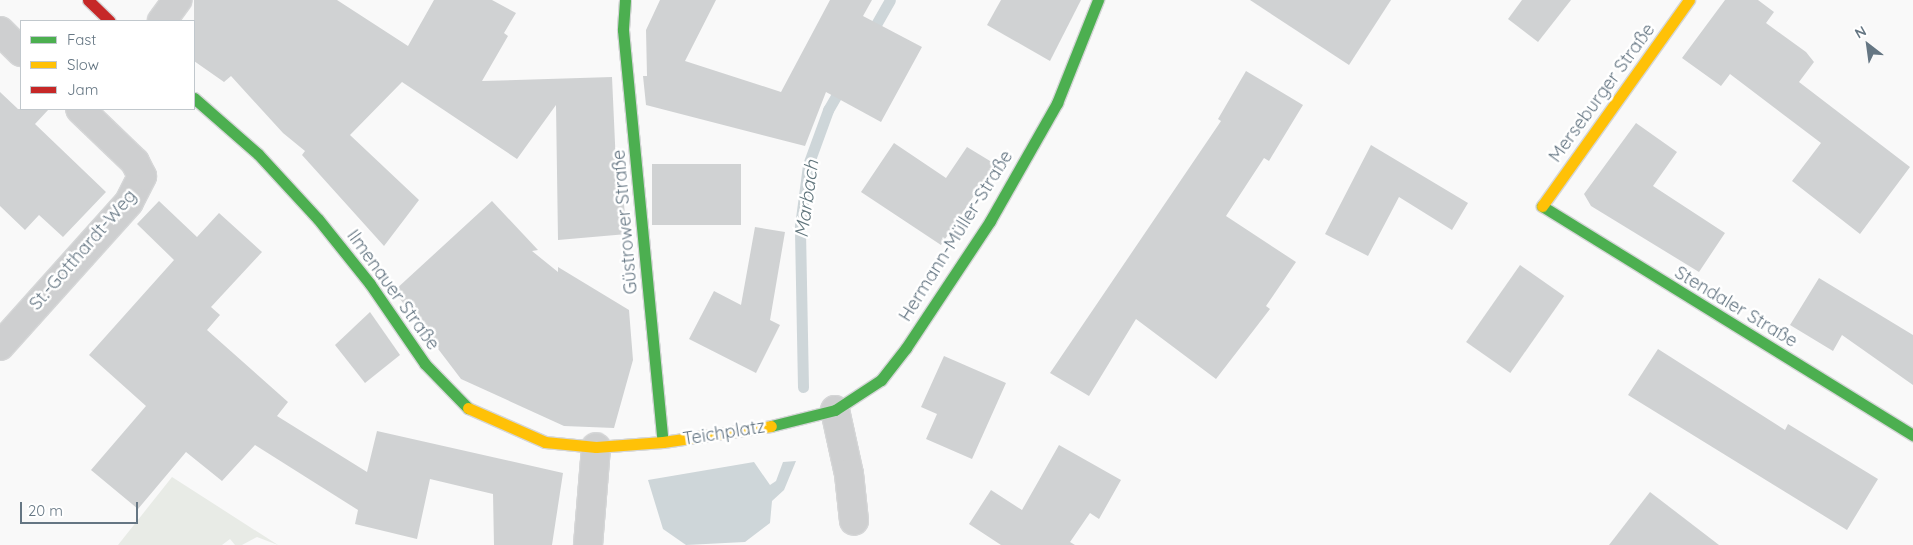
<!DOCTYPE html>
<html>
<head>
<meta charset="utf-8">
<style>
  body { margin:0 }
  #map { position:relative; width:1913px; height:545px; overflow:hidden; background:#f9f9f9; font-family:Quicksand,sans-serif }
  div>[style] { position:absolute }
  .green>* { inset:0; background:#e8ebe6 }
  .water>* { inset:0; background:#ced6d9 }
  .stream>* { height:11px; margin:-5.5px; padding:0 5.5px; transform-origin:5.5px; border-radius:5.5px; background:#ced6d9 }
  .building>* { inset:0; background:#d0d2d3; transform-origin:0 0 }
  .roads { filter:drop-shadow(1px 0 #d5d6d7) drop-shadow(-1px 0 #d5d6d7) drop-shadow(0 1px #d5d6d7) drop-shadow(0 -1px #d5d6d7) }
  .street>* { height:28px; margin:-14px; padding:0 14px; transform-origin:14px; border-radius:14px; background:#cecfd0 }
  .fast>* { height:11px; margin:-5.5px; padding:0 5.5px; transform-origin:5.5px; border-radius:5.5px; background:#4caf50 }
  .slow>* { height:11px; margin:-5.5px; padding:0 5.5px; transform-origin:5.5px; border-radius:5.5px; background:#ffc107 }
  .jam>* { height:11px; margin:-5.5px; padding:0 5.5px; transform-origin:5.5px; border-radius:5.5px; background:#c62828 }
  span { translate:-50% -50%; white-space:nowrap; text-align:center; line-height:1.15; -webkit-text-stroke:5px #fff; paint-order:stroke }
  .street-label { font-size:18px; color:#657683 }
  .water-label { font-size:19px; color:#60757c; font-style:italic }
  .legend { position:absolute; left:20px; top:20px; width:175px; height:90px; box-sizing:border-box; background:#fff; border:1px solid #c1c8cd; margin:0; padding:6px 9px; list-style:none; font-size:15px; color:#657683 }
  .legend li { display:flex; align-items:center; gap:10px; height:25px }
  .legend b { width:25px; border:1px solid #c1c8cd }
  .north { position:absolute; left:1843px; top:20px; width:50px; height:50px; -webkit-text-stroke:4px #fff; paint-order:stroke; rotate:330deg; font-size:14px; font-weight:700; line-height:20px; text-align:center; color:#657683 }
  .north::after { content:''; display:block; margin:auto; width:18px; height:22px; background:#657683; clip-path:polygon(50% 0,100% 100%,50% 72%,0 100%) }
  .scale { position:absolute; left:20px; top:502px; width:118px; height:22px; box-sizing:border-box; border:2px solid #657683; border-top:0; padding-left:6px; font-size:15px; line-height:18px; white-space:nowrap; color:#657683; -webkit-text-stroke:4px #fff; paint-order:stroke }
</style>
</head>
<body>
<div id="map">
  <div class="green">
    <i style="clip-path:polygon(172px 477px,278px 545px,257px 537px,242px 545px,235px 545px,230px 539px,222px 545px,118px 545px)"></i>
  </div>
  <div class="water">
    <i style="clip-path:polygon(796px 461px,784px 490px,772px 501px,770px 523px,745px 542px,686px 545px,663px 529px,648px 480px,754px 462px,770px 485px,776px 481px,783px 462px)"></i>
  </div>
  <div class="stream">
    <i style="left:870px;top:35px;width:40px;rotate:-60.3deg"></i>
    <i style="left:803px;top:387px;width:161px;rotate:-91.1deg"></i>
    <i style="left:800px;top:226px;width:62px;rotate:-82.5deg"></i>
    <i style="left:808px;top:165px;width:59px;rotate:-70deg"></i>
    <i style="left:828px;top:110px;width:30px;rotate:-60deg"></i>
  </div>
  <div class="building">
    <i style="clip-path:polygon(194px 0,337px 0,408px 46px,434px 0,492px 0,516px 13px,504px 33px,508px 36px,482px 81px,612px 77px,616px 165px,620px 165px,627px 234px,558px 240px,556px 105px,517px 159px,402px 82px,350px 135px,419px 200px,384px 246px,302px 155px,305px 151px,283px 133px,231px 76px,224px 82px,194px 61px)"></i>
    <i style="clip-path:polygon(660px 0,716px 0,685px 61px,781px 92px,830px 0,872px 0,863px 16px,922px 47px,881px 122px,826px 92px,805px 146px,646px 105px,643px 76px,647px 76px,646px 30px)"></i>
    <i style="clip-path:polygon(1001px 0,1081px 0,1050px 61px,987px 25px)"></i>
    <i style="clip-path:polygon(1250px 0,1391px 0,1349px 65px)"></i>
    <i style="clip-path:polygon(1522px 0,1571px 0,1538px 42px,1508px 19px)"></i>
    <i style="clip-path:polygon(1725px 0,1758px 0,1774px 12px,1766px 23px,1806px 52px,1814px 62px,1799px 82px,1910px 167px,1860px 234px,1792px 181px,1821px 143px,1730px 74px,1721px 86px,1682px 58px)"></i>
    <i style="clip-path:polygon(1246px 71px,1303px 105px,1269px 161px,1264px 158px,1226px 216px,1296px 262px,1266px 306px,1270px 309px,1216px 379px,1136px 319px,1089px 396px,1050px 373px,1221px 121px,1218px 119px)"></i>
    <i style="clip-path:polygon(0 92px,18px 109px,49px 109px,35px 124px,106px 192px,63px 237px,39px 215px,25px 230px,0 206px)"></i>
    <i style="clip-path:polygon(1636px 123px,1677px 152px,1653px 186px,1725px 233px,1699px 272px,1591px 206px,1584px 194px)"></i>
    <i style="clip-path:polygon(894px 143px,946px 178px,967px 147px,995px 164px,941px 245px,861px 192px)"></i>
    <i style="clip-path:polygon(1371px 145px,1468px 203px,1452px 230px,1399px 197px,1368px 256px,1325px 234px)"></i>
    <i style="left:741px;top:164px;width:61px;height:89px;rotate:90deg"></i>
    <i style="clip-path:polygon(159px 201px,197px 237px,219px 213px,262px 252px,211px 307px,220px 315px,207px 330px,288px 402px,277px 416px,367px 472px,377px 431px,563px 473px,552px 545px,494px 545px,493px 494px,430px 479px,417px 539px,355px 524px,358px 510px,255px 445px,222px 481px,186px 452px,138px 509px,91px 470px,146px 406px,89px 355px,174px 260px,137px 224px)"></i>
    <i style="clip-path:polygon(492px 201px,538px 250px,532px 251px,558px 272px,558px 267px,629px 310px,633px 360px,614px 428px,564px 426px,461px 379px,394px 291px)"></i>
    <i style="clip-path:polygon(755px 227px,785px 232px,770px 320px,780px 325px,756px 373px,689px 339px,714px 291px,741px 305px)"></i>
    <i style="left:1520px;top:265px;width:54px;height:94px;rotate:35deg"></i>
    <i style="clip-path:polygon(1819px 278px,1913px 335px,1913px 385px,1842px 335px,1833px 351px,1790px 325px)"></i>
    <i style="clip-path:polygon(370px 312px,400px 355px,365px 383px,335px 345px)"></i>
    <i style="clip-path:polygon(1658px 349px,1785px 430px,1788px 424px,1878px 479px,1847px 530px,1628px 395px)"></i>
    <i style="clip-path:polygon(944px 356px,1006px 383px,972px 459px,926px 439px,937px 414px,921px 407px)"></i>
    <i style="clip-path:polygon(1059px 445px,1121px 480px,1099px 519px,1090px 513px,1070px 542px,1075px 545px,1001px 545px,969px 524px,991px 490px,1022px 510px)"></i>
    <i style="clip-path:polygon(1650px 492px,1719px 545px,1609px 545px)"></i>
  </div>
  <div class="roads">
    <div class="street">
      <i style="left:162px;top:21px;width:26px;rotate:-54deg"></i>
      <i style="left:0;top:31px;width:30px;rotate:45deg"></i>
      <i style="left:0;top:346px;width:193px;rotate:-48.1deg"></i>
      <i style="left:129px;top:202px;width:29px;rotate:-63deg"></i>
      <i style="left:142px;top:176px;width:16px;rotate:-117deg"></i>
      <i style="left:135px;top:162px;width:76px;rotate:-136.1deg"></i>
      <i style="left:835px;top:410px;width:66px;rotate:77.7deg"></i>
      <i style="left:849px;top:474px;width:47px;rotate:83.9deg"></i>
      <i style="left:588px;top:545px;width:98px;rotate:-85.3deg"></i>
    </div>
    <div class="fast">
      <i style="left:625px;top:0;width:30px;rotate:94deg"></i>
      <i style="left:623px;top:30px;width:414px;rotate:84.5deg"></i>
      <i style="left:194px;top:98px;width:85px;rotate:41.2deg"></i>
      <i style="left:258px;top:154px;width:88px;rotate:47.3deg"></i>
      <i style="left:318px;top:219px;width:83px;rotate:51.3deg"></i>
      <i style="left:370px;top:284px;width:97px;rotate:55.5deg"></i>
      <i style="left:425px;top:364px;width:62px;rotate:45.7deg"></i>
      <i style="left:1542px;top:206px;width:436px;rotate:31.7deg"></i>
      <i style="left:771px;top:426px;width:66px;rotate:-14deg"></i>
      <i style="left:835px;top:410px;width:55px;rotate:-33.1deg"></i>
      <i style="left:881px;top:380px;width:41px;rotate:-52deg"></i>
      <i style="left:906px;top:348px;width:152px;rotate:-56.5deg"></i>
      <i style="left:990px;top:221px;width:136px;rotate:-60.4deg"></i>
      <i style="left:1057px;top:103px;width:111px;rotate:-68.3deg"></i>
    </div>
    <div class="slow">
      <i style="left:1542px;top:206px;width:253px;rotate:-54.5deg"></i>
      <i style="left:468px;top:408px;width:84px;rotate:23.8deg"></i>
      <i style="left:545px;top:442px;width:51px;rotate:5.6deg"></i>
      <i style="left:596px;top:447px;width:67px;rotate:-4.3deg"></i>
      <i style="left:663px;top:442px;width:109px;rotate:-8.4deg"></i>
    </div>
    <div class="jam">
      <i style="left:88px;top:0;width:30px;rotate:44deg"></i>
    </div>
  </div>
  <div class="street-label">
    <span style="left:1602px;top:93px;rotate:-54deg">Merseburger Straße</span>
    <span style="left:625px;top:222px;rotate:-95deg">Güstrower Straße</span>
    <span style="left:956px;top:236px;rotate:-58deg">Hermann-Müller-Straße</span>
    <span style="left:83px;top:250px;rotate:-49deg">St.-Gotthardt-Weg</span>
    <span style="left:393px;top:290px;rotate:54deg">Ilmenauer Straße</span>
    <span style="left:1736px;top:307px;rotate:31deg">Stendaler Straße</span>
    <span style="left:724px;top:433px;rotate:-9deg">Teichplatz</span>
  </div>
  <div class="water-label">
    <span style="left:807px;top:199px;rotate:-82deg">Marbach</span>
  </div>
  <ul class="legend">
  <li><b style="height:6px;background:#4caf50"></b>Fast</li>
  <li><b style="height:6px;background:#ffc107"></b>Slow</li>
  <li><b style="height:6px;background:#c62828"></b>Jam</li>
  </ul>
  <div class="north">N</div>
  <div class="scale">20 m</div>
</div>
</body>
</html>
